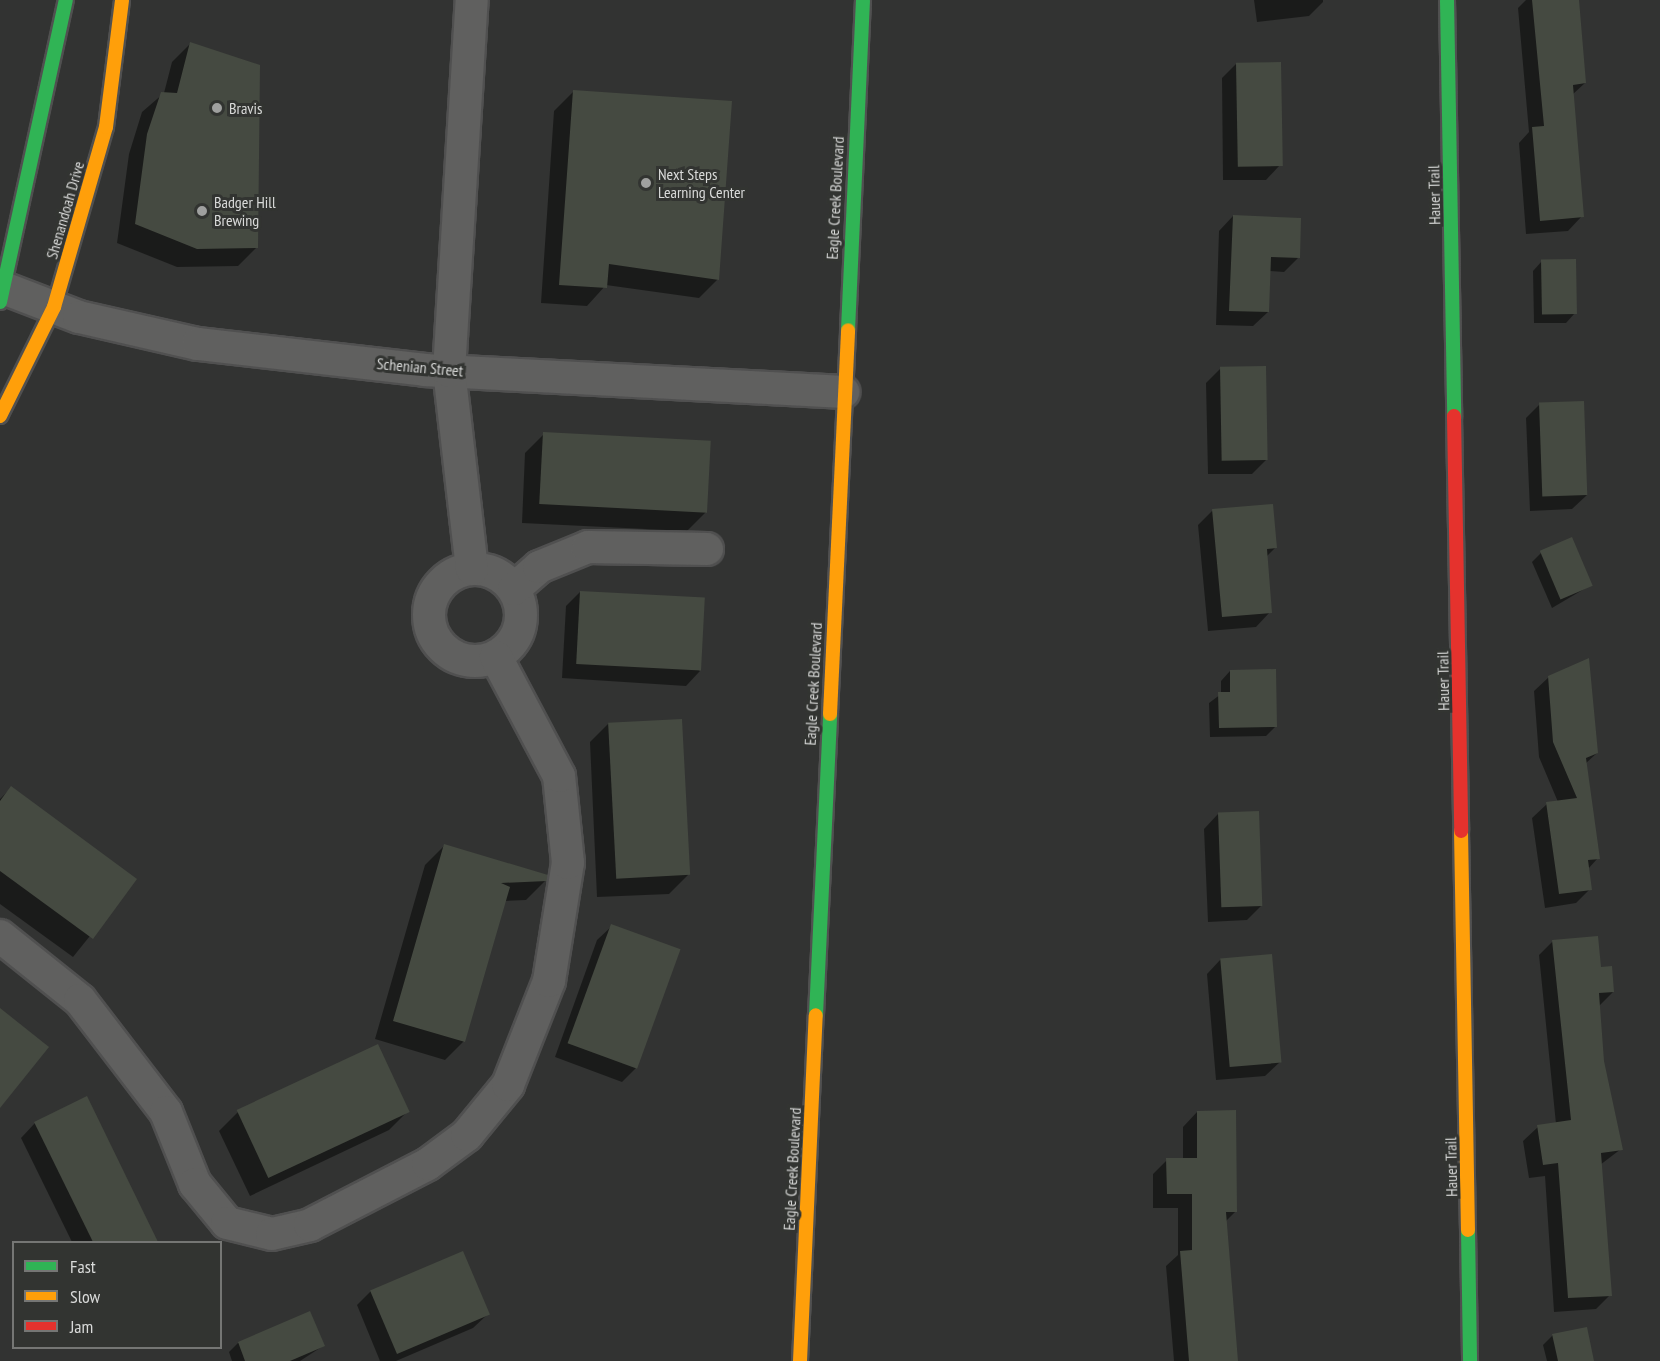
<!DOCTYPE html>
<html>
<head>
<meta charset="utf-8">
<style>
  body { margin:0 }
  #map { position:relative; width:1660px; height:1361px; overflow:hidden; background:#323332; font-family:"PT Sans Narrow",sans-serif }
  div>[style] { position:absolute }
  .shadow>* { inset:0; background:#0007 }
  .building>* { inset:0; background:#454a41; transform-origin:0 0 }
  .roads { filter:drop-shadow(2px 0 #505050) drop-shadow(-2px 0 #505050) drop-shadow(0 2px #505050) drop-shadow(0 -2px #505050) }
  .street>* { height:32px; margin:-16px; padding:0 16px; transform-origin:16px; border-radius:16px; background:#60605f }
  .street>.ring { margin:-16px; padding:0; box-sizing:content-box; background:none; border:32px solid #60605f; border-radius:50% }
  .fast>* { height:14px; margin:-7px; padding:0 7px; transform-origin:7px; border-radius:7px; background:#30b455 }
  .slow>* { height:14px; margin:-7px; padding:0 7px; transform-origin:7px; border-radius:7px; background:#ff9f0a }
  .jam>* { height:14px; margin:-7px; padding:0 7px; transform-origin:7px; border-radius:7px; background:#e5322d }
  .dots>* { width:16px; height:16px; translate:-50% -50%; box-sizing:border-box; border:3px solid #323431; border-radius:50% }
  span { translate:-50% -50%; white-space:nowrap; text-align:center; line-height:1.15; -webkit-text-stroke:6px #323431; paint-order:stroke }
  .poi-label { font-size:16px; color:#d9dad9 }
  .left { translate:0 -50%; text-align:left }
  .street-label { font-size:16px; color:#d9dad9 }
  .legend { position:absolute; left:12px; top:1241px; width:210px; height:108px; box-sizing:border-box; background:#323431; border:2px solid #757674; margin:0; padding:8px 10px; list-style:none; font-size:18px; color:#d9dad9 }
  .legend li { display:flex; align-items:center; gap:12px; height:30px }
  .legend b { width:30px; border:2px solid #757674 }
</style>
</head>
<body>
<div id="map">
  <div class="shadow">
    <i style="clip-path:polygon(1254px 0,1323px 0,1323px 2px,1309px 16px,1257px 22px)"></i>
    <i style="clip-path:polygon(1526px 0,1577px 0,1585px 83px,1572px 95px,1582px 216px,1568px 231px,1526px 234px,1519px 143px,1529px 132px,1518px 8px)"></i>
    <i style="clip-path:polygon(191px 43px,257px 247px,238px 266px,177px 267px,117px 243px,129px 154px,142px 112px,164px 93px,172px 62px)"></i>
    <i style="clip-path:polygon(1236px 64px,1280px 165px,1266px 180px,1223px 180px,1222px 78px)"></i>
    <i style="clip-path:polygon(573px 92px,718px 279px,699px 298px,606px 285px,587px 306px,541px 303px,554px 111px)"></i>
    <i style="clip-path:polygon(1233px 216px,1298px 258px,1284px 272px,1269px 271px,1268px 312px,1253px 326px,1216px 325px,1219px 231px)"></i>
    <i style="clip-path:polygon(1542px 261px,1575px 313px,1566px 323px,1534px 323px,1533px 271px)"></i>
    <i style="clip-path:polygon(1220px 369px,1266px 460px,1252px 474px,1208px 474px,1206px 383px)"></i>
    <i style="clip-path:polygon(1540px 404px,1587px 495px,1572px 509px,1530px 511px,1526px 418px)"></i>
    <i style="clip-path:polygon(544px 434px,706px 512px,687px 531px,522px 523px,525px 453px)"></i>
    <i style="clip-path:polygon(1212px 511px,1276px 547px,1266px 557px,1270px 612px,1256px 627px,1208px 631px,1198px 525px)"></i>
    <i style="clip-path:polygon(1541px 553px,1591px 585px,1552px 608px,1532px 562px)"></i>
    <i style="clip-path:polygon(580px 592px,700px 671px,686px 686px,562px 678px,566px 606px)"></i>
    <i style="clip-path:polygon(1230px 671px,1276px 726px,1266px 736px,1210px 737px,1209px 703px,1221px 694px,1221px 681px)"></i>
    <i style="clip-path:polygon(1549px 677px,1597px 753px,1585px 764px,1598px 858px,1588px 869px,1590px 889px,1576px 903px,1545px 908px,1532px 818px,1547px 804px,1558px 802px,1539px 757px,1534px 691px)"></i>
    <i style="clip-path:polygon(609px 723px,688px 875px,669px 894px,597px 897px,590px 742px)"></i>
    <i style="clip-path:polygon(11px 788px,135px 880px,73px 957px,0 904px,0 799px)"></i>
    <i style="clip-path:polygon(1218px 814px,1261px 906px,1247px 920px,1208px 922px,1204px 829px)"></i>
    <i style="clip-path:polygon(444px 846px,545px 881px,526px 900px,504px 901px,464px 1041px,445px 1060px,375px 1039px,425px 865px)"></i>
    <i style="clip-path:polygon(612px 926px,637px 1067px,622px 1082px,555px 1057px,597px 940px)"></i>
    <i style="clip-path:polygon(1553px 941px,1600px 969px,1613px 992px,1599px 1006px,1603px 1061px,1621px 1149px,1600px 1165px,1610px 1295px,1596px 1309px,1554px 1312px,1545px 1176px,1529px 1178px,1523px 1141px,1538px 1127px,1556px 1124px,1539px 955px)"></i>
    <i style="clip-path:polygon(1221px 959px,1280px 1062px,1265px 1076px,1216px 1080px,1207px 974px)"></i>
    <i style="clip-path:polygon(378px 1046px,408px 1111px,389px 1130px,250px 1196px,219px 1131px,238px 1112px)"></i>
    <i style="clip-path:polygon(87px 1098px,157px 1242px,72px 1242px,21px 1138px,35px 1123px)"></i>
    <i style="clip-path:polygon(1197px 1112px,1236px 1211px,1225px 1222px,1236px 1361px,1174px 1361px,1166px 1266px,1178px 1255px,1178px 1208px,1153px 1208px,1153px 1174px,1167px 1160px,1183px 1159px,1183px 1127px)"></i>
    <i style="clip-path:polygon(371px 1291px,488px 1314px,473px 1328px,396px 1361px,380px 1361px,357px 1305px)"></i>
    <i style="clip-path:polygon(1553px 1335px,1593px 1361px,1547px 1361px,1543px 1345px)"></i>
    <i style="clip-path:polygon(238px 1343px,323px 1346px,300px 1361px,232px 1361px,229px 1352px)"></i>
  </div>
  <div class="building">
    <i style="clip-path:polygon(1532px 0,1579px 0,1586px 83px,1573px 85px,1584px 217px,1540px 221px,1532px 127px,1544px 126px)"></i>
    <i style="clip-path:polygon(190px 42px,260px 65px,258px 248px,197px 249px,135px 224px,147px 134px,161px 92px,177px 93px)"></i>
    <i style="left:1281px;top:62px;width:104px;height:45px;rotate:89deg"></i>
    <i style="clip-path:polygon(573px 90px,732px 101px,719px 280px,609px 264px,607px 288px,559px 285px)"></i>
    <i style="clip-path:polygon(1233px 215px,1301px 218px,1300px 258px,1271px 257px,1269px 312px,1229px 311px)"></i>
    <i style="left:1576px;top:259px;width:55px;height:35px;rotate:89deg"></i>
    <i style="left:1266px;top:366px;width:94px;height:46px;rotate:89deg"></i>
    <i style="left:1584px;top:401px;width:94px;height:45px;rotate:88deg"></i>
    <i style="left:543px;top:432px;width:168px;height:72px;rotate:3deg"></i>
    <i style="clip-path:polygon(1273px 504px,1277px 548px,1267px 549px,1272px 613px,1222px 617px,1212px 509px)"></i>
    <i style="left:1572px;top:537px;width:53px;height:35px;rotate:67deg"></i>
    <i style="left:580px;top:591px;width:125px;height:73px;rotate:3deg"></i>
    <i style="clip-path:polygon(1589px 658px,1598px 753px,1586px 758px,1600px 859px,1588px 860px,1592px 890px,1559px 894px,1546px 802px,1577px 798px,1553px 742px,1548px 676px)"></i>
    <i style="clip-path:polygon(1276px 669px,1277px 727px,1219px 728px,1218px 692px,1230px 692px,1230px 670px)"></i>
    <i style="left:682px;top:719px;width:156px;height:74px;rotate:87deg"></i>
    <i style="clip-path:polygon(11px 786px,137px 879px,93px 939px,0 871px,0 801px)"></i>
    <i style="left:1259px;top:811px;width:95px;height:41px;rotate:88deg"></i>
    <i style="clip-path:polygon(444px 844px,548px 875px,547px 881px,501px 883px,510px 887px,465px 1042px,393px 1021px)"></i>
    <i style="left:611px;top:924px;width:74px;height:127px;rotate:20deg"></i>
    <i style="clip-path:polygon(1598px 936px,1601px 967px,1612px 966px,1614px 992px,1599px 993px,1604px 1061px,1623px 1150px,1601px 1153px,1612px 1296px,1568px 1298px,1558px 1163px,1543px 1165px,1537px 1125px,1571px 1120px,1552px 940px)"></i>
    <i style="left:1272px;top:954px;width:109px;height:52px;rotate:85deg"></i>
    <i style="clip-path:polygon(0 1008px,49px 1047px,0 1108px)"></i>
    <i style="left:378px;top:1044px;width:75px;height:156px;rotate:65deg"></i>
    <i style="clip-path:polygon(87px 1096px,158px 1242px,93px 1242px,34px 1122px)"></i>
    <i style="clip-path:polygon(1236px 1110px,1237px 1212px,1226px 1212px,1238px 1361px,1189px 1361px,1180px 1251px,1192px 1250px,1192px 1194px,1167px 1194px,1166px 1158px,1197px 1158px,1197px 1111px)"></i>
    <i style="left:463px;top:1251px;width:69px;height:101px;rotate:67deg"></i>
    <i style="clip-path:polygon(310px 1311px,325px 1346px,290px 1361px,245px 1361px,238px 1342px)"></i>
    <i style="clip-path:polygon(1587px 1327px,1594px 1361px,1558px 1361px,1552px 1334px)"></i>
  </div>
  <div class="roads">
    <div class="street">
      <i style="left:6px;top:289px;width:78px;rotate:21deg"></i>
      <i style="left:79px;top:317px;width:122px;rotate:12.8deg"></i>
      <i style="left:198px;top:344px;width:228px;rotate:6.5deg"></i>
      <i style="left:425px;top:370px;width:419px;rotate:3deg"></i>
      <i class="ring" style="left:429px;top:569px;width:60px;height:60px"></i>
      <i style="left:472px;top:569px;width:199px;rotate:-96.6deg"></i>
      <i style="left:449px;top:371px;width:372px;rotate:-86.5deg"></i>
      <i style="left:514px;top:589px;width:33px;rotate:-41deg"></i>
      <i style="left:539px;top:567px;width:53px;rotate:-22.2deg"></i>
      <i style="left:588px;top:547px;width:119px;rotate:1deg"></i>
      <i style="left:0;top:936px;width:102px;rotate:38.7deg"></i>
      <i style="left:80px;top:1000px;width:141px;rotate:52.5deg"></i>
      <i style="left:166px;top:1112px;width:78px;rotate:68.1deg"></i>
      <i style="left:195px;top:1184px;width:50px;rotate:50.6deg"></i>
      <i style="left:227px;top:1223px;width:46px;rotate:13.7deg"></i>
      <i style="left:272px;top:1234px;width:39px;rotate:-13deg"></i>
      <i style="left:310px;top:1225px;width:133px;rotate:-27.3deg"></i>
      <i style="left:428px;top:1164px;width:49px;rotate:-36.6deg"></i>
      <i style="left:467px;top:1135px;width:65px;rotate:-50.6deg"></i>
      <i style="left:508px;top:1085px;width:112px;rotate:-68.5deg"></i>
      <i style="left:549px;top:981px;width:120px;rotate:-80.9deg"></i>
      <i style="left:568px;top:863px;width:87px;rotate:-95.9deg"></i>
      <i style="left:559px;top:776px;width:135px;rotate:-117.9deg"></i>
    </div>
    <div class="fast">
      <i style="left:1447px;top:0;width:416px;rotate:89deg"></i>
      <i style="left:0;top:302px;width:309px;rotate:-77.7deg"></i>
      <i style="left:848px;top:330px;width:330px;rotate:-87.4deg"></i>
      <i style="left:816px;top:1015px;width:301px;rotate:-87.3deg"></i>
      <i style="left:1468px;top:1230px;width:131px;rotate:89.1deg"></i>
    </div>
    <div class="slow">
      <i style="left:0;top:416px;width:122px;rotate:-63.6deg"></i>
      <i style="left:54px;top:307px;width:187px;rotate:-73.9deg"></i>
      <i style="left:106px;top:127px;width:128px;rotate:-82.8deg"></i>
      <i style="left:830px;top:714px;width:384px;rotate:-87.3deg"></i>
      <i style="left:1461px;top:831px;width:399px;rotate:89deg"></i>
      <i style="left:800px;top:1361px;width:346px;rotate:-87.4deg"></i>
    </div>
    <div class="jam">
      <i style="left:1454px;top:416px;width:415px;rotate:89deg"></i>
    </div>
  </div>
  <div class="dots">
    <i style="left:217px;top:108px;background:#9fa09f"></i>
    <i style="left:646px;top:183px;background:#9fa09f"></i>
    <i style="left:202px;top:211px;background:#9fa09f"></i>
  </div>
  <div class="poi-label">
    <span class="left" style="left:229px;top:108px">Bravis</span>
    <span class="left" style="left:658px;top:183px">Next Steps<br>Learning Center</span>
    <span class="left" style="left:214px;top:211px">Badger Hill<br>Brewing</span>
  </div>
  <div class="street-label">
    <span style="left:1434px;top:195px;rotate:-91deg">Hauer Trail</span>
    <span style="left:835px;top:198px;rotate:-87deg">Eagle Creek Boulevard</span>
    <span style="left:65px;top:210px;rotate:-74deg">Shenandoah Drive</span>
    <span style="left:420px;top:367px;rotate:5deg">Schenian Street</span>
    <span style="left:1443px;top:681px;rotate:-91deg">Hauer Trail</span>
    <span style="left:813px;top:684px;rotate:-87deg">Eagle Creek Boulevard</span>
    <span style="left:1451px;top:1167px;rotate:-91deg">Hauer Trail</span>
    <span style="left:792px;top:1169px;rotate:-87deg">Eagle Creek Boulevard</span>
  </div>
  <ul class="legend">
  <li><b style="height:8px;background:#30b455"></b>Fast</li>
  <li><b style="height:8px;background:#ff9f0a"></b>Slow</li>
  <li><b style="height:8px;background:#e5322d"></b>Jam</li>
  </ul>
</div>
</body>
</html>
